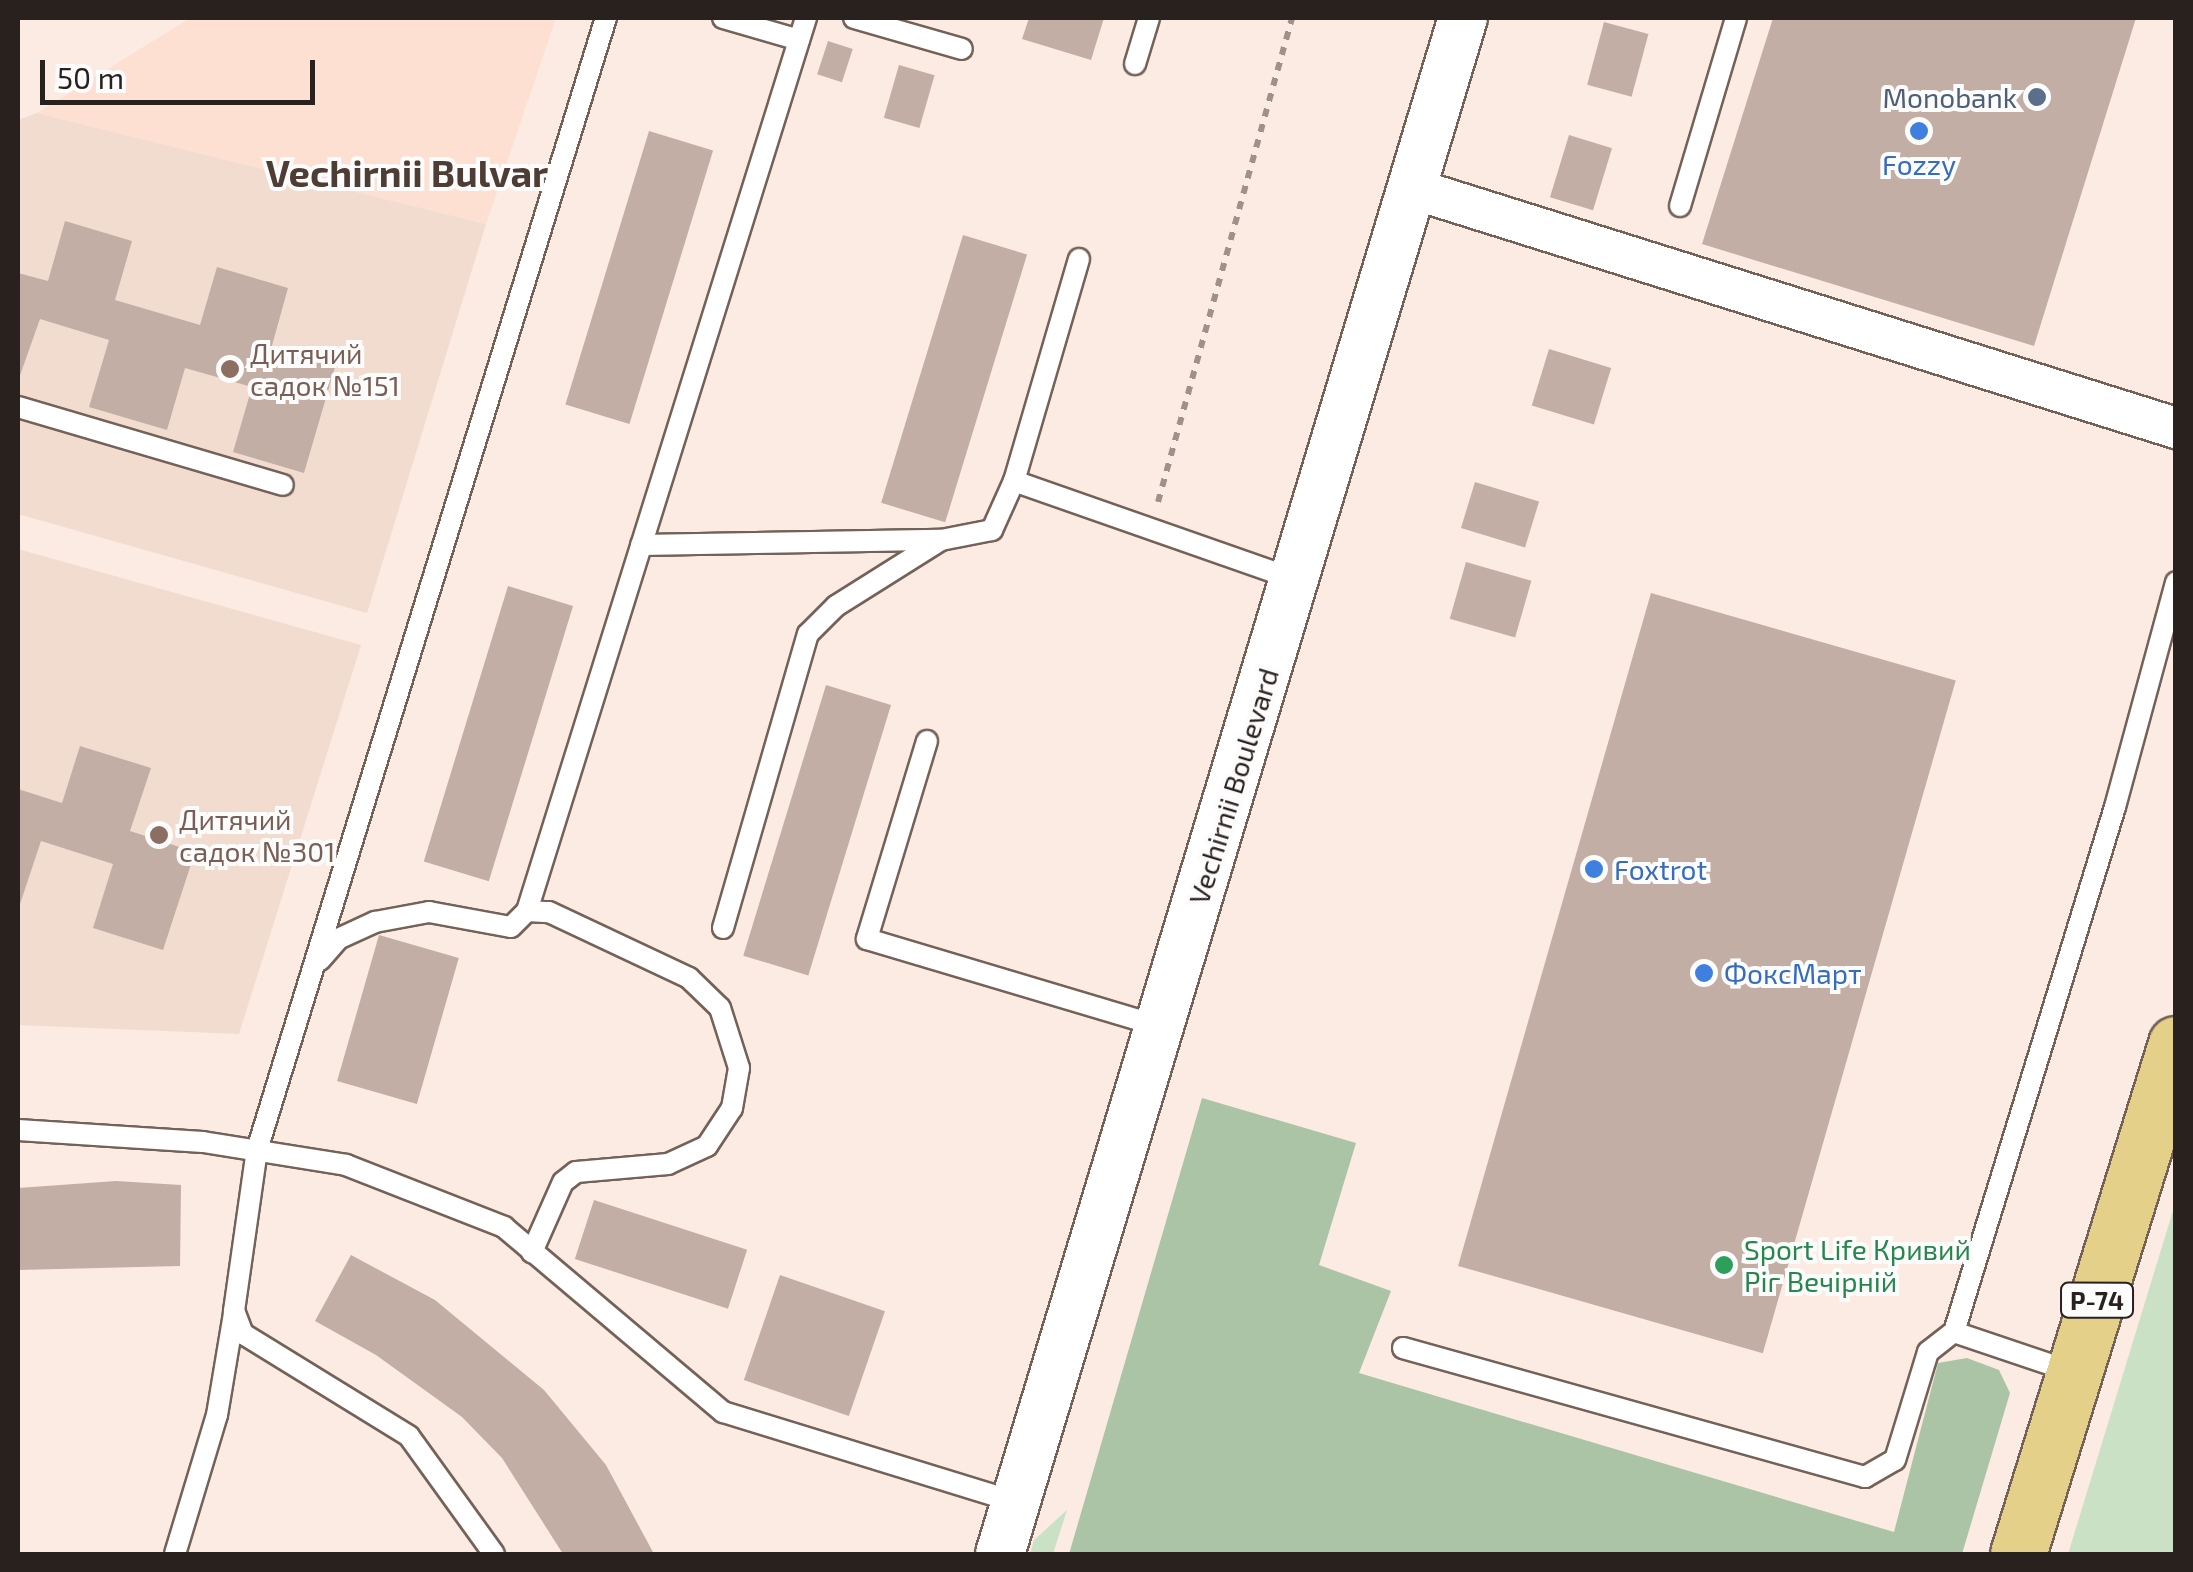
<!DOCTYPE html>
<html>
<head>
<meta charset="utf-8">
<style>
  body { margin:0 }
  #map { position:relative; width:2193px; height:1572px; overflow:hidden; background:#fcebe3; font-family:"Exo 2",sans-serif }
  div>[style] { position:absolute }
  .built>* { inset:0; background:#fde0d2 }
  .education>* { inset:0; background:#f2dccf }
  .green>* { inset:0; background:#cbe1c6 }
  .forest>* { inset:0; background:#acc4a6 }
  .building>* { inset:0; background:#c3aea5; transform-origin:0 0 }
  .path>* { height:6px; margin-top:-3px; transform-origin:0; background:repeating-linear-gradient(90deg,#9e918b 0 8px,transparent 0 16px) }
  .roads { filter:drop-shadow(2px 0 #746259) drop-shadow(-2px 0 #746259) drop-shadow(0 2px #746259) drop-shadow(0 -2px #746259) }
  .service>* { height:20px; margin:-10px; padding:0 10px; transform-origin:10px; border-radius:10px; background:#fff }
  .minor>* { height:40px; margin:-20px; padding:0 20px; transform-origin:20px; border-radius:20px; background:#fff }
  .tertiary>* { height:48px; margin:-24px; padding:0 24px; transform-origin:24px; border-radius:24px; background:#fff }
  .primary>* { height:55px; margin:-27.5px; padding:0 27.5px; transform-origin:27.5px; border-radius:27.5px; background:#e4d088 }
  .dots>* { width:28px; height:28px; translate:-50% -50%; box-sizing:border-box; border:5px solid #fcfcfc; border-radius:50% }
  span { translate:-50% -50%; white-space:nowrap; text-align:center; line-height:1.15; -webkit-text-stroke:8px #fcfcfc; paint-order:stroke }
  .shield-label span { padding:2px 8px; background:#fcfcfc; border:2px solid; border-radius:8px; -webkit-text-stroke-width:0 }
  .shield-label { font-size:25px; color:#29211d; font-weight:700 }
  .service-label { font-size:28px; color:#4e5e75 }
  .right { translate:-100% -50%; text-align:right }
  .shop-label { font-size:28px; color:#366cbe }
  .left { translate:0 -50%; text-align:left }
  .education-label { font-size:28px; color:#785e54 }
  .street-label { font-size:28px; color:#29211d }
  .leisure-label { font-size:28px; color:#27864d }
  .district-label { font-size:38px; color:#4e3d35; font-weight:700 }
  .frame { position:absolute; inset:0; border:20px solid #29211d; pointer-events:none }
  .scale { position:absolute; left:40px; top:60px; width:275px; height:45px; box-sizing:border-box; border:5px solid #29211d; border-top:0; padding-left:12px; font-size:30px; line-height:35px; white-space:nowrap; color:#29211d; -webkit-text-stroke:8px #fcfcfc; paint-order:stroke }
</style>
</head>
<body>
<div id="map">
  <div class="built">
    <i style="clip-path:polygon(190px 18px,556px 18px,486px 224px,37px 113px)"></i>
  </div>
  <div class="education">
    <i style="clip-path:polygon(37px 113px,486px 224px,367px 613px,18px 514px,18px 120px)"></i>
    <i style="clip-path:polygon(18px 549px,361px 645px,239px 1034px,18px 1025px)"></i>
  </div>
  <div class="green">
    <i style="clip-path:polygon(2175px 1204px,2175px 1554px,2068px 1554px,2120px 1384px)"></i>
    <i style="clip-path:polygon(1067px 1510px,1053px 1554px,1030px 1554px,1034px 1540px)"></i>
  </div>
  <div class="forest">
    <i style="clip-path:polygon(1202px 1098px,1356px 1143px,1319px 1265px,1391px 1291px,1359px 1373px,1894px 1532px,1938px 1363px,1967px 1358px,1999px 1370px,2010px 1393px,1962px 1554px,1069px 1554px)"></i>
  </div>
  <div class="building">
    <i style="clip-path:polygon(1029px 18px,1104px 18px,1091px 60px,1022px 39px)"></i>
    <i style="clip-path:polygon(1773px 18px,2136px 18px,2034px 346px,1702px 244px)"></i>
    <i style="left:1604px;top:22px;width:46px;height:65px;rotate:15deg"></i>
    <i style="left:828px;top:41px;width:26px;height:35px;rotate:18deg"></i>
    <i style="left:899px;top:65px;width:37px;height:55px;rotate:16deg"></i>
    <i style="left:649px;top:131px;width:67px;height:286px;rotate:17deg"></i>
    <i style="left:1569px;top:135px;width:45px;height:65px;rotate:17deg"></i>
    <i style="clip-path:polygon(65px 221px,132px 241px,115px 300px,200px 325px,217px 267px,288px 288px,271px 349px,335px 367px,304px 473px,233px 452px,252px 387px,185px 368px,167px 430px,89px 407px,109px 340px,40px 319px,18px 381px,18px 273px,48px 281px)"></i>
    <i style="left:963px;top:235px;width:67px;height:280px;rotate:17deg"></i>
    <i style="left:1549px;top:349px;width:65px;height:59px;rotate:17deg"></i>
    <i style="left:1475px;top:482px;width:67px;height:48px;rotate:17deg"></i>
    <i style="left:1466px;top:562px;width:68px;height:59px;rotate:16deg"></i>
    <i style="left:508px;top:586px;width:68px;height:288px;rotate:17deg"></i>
    <i style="left:1651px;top:593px;width:317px;height:700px;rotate:16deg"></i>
    <i style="left:826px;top:685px;width:68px;height:283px;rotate:17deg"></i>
    <i style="clip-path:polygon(80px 746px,151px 768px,130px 831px,195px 852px,163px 950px,93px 928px,113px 864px,41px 841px,18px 910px,18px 789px,62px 803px)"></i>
    <i style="left:379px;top:935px;width:83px;height:152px;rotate:16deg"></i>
    <i style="clip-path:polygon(116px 1181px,181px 1185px,180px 1266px,18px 1270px,18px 1188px)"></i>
    <i style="left:594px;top:1200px;width:161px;height:62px;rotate:18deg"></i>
    <i style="clip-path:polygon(351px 1255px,435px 1300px,544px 1390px,606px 1465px,654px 1554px,563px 1554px,502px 1458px,462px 1417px,376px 1355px,315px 1321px)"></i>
    <i style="left:780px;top:1275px;width:111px;height:111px;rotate:19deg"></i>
  </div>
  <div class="path">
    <i style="left:1158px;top:502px;width:502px;rotate:-74.52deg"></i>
  </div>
  <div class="roads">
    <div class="service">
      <i style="left:723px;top:18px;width:79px;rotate:16.1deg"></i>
      <i style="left:854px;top:18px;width:112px;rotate:16deg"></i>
      <i style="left:1135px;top:64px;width:48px;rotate:-73.1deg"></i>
      <i style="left:1680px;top:206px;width:196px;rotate:-73.4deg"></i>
      <i style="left:1079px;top:259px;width:231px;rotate:106.3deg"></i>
      <i style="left:1014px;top:481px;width:297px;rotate:19.3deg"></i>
      <i style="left:18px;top:407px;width:276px;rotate:16.4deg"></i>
      <i style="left:641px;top:545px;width:300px;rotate:-1deg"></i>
      <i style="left:941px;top:540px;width:52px;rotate:-11.1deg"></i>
      <i style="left:992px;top:530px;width:54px;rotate:-65.8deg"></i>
      <i style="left:927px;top:741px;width:207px;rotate:106.9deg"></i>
      <i style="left:867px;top:939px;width:305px;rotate:16.6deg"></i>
      <i style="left:527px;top:911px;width:936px;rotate:-72.65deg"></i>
      <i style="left:723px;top:928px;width:306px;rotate:-73.9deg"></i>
      <i style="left:808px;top:634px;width:40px;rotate:-45deg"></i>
      <i style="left:836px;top:606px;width:124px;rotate:-32.2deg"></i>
      <i style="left:320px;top:960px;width:28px;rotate:-49deg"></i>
      <i style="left:338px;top:939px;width:41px;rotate:-24.7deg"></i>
      <i style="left:375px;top:922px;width:55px;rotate:-10.5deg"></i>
      <i style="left:429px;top:912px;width:83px;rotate:10.4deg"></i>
      <i style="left:511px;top:927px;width:23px;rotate:-45deg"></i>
      <i style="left:527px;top:911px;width:22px;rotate:3deg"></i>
      <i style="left:549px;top:912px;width:155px;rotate:25.2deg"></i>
      <i style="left:689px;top:978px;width:43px;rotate:44.1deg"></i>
      <i style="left:720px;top:1008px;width:63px;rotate:72.4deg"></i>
      <i style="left:739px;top:1068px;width:41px;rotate:99.9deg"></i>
      <i style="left:732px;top:1108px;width:45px;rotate:123.3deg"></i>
      <i style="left:707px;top:1146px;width:43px;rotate:155.2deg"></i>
      <i style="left:668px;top:1164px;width:92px;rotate:175deg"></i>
      <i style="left:576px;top:1172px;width:16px;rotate:142deg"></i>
      <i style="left:563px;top:1182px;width:77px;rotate:113.9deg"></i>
      <i style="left:18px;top:1130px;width:185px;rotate:3.7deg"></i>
      <i style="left:203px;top:1142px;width:145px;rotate:9.1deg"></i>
      <i style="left:346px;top:1165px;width:170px;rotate:21.4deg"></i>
      <i style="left:504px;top:1227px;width:287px;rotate:40.2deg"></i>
      <i style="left:723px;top:1412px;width:306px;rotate:17.1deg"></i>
      <i style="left:1954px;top:1332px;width:549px;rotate:-72.95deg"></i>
      <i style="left:2115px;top:807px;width:233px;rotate:-74.8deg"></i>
      <i style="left:1403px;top:1348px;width:480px;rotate:15.6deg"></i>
      <i style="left:1865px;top:1477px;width:34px;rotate:-30deg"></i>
      <i style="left:1895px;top:1460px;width:113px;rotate:-73deg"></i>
      <i style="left:1928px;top:1352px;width:33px;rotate:-38deg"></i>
      <i style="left:1954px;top:1332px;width:122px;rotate:18.6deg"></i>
      <i style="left:175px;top:1554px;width:145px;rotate:-73.2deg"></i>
      <i style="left:217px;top:1415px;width:103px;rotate:-80.5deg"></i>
      <i style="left:494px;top:1554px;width:145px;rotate:-125.8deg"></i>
      <i style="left:409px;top:1436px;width:195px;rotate:-148.4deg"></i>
      <i style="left:243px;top:1334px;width:25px;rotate:-111deg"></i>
      <i style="left:234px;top:1311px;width:163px;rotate:-81.9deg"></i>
      <i style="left:257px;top:1150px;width:1185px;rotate:-72.87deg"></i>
    </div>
    <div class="minor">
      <i style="left:1411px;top:188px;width:802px;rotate:17.42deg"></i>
    </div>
    <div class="tertiary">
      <i style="left:1000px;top:1554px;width:1604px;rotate:-73.23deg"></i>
    </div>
    <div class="primary">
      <i style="left:2018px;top:1554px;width:534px;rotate:-72.79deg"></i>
    </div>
  </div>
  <div class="dots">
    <i style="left:2037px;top:97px;background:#5c6f8a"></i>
    <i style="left:1919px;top:131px;background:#3f7fe0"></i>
    <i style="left:230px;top:369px;background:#8d6e63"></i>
    <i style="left:159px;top:835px;background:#8d6e63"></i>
    <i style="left:1594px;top:869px;background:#3f7fe0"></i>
    <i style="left:1704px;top:973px;background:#3f7fe0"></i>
    <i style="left:1724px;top:1265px;background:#2e9e5b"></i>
  </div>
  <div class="shield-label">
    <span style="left:2097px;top:1300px">Р-74</span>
  </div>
  <div class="service-label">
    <span class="right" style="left:2017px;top:97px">Monobank</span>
  </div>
  <div class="shop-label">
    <span style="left:1919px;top:164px">Fozzy</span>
    <span class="left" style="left:1614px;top:869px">Foxtrot</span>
    <span class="left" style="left:1724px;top:973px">ФоксМарт</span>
  </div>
  <div class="education-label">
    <span class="left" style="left:250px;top:369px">Дитячий<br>садок №151</span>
    <span class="left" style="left:179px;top:835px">Дитячий<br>садок №301</span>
  </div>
  <div class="street-label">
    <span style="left:1233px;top:786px;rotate:-73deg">Vechirnii Boulevard</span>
  </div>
  <div class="leisure-label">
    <span class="left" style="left:1744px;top:1265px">Sport Life Кривий<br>Ріг Вечірній</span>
  </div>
  <div class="district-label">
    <span style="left:407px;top:173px">Vechirnii Bulvar</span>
  </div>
  <div class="frame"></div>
  <div class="scale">50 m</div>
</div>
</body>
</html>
